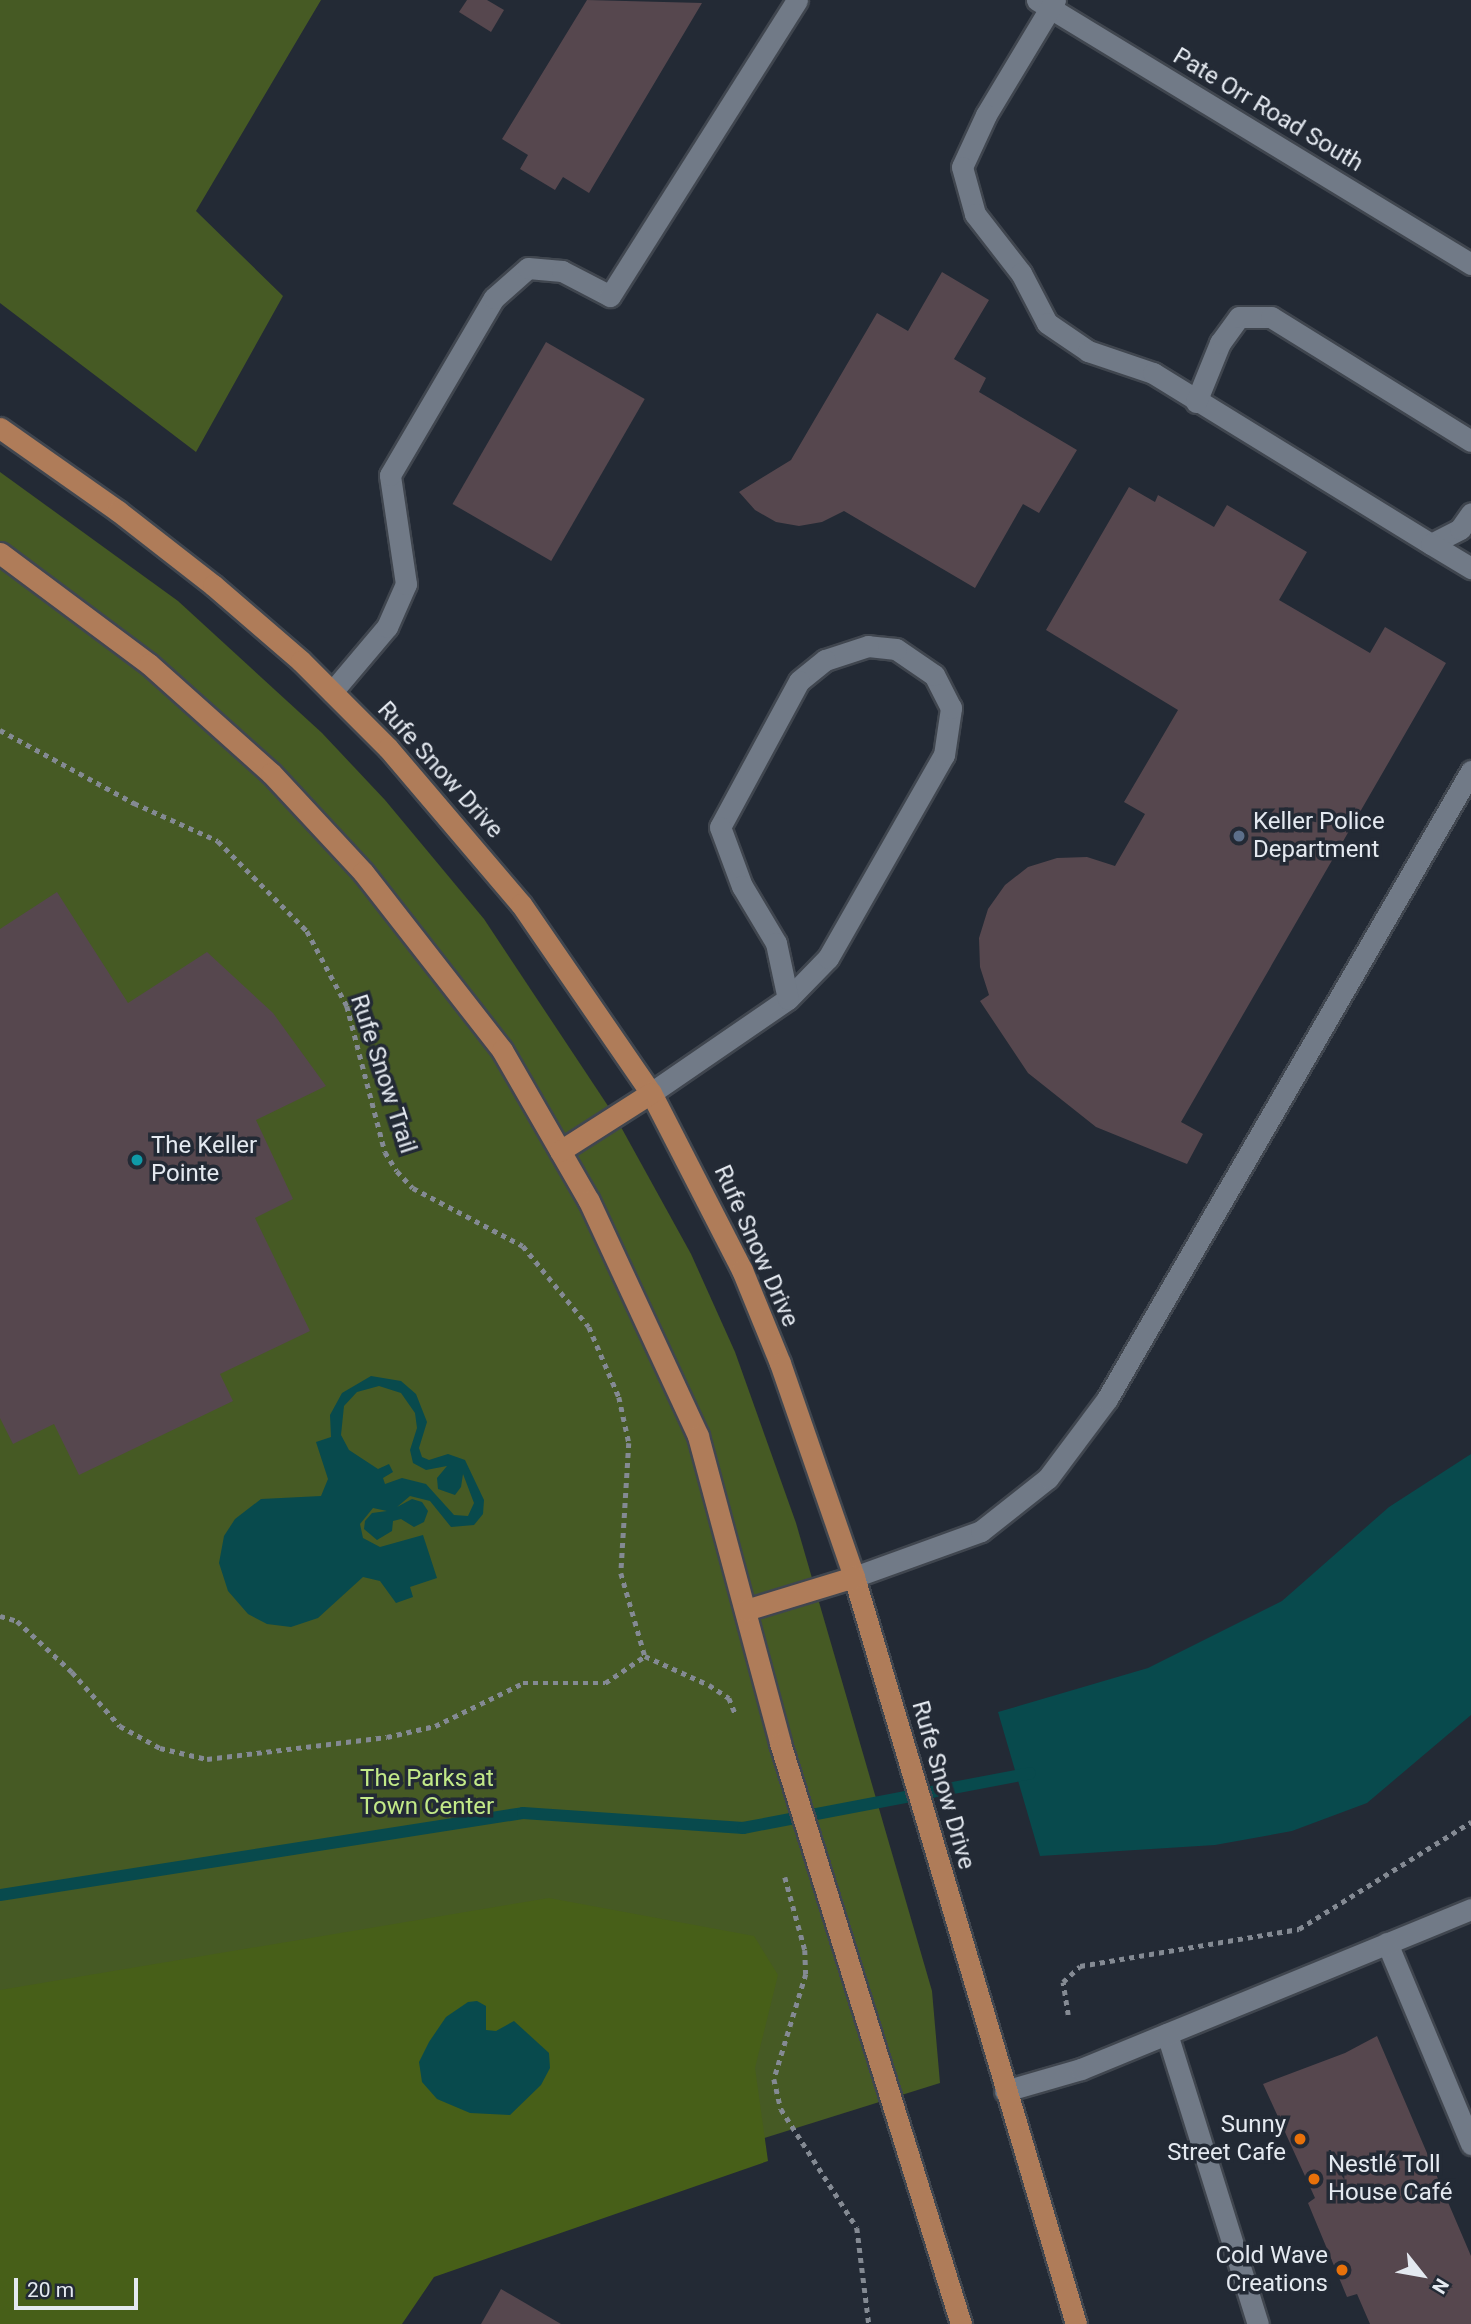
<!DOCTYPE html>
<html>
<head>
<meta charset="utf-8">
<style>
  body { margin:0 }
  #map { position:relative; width:1471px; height:2324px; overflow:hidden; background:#232a35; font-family:Roboto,sans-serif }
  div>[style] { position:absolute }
  .green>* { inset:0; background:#465a24 }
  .forest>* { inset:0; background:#475f18 }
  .water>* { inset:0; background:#084a4d }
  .stream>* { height:12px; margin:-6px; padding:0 6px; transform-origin:6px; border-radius:6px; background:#084a4d }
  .building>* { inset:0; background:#56474e; transform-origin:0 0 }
  .path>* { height:4.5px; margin-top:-2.25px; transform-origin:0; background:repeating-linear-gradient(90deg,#848a93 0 5px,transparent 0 10px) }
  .roads { filter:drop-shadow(2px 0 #40464f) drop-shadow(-2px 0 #40464f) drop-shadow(0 2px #40464f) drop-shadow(0 -2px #40464f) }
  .minor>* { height:21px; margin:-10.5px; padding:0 10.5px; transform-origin:10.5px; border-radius:10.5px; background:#717a87 }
  .major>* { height:21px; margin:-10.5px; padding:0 10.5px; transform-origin:10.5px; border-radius:10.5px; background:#af7c59 }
  .dots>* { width:19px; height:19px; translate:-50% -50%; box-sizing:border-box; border:4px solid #232a35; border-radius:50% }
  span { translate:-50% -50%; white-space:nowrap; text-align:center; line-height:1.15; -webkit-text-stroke:7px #232a35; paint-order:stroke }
  .street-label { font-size:24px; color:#e4e9f0 }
  .poi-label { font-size:24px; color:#e4e9f0 }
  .left { translate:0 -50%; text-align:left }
  .right { translate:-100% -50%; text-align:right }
  .park-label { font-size:24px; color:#c2e988 }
  .north { position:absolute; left:1387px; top:2240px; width:70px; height:70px; -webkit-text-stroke:5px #232a35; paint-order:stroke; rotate:121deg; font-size:19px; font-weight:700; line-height:28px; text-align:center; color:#e4e9f0 }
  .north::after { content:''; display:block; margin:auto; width:24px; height:32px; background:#e4e9f0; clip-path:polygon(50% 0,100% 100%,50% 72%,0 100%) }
  .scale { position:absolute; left:14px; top:2278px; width:124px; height:32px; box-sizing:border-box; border:4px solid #e4e9f0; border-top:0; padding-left:9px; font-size:21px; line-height:24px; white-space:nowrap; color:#e4e9f0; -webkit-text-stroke:5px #232a35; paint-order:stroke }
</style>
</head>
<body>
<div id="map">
  <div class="green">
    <i style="clip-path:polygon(0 0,321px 0,196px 211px,283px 296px,196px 452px,0 303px)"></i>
    <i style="clip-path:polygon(0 472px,178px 601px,322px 733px,385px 800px,484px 919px,616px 1118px,691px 1254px,735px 1352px,796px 1523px,932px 1991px,940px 2083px,427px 2244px,0 2324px)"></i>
  </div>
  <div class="forest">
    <i style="clip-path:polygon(549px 1898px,754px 1936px,778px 1975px,755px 2068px,768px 2161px,434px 2277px,402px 2324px,0 2324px,0 1990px)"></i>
  </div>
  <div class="water">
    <i style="clip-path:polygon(evenodd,371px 1376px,401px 1381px,416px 1394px,427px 1422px,419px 1448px,422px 1457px,429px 1460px,448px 1454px,465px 1460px,484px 1500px,483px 1514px,474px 1525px,451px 1527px,430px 1501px,410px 1496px,397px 1507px,412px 1499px,422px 1502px,428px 1511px,424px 1522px,414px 1527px,401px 1519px,393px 1521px,392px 1531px,377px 1540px,364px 1529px,365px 1521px,372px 1513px,387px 1511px,373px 1508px,360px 1524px,363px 1538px,380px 1547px,423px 1535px,437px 1578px,410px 1587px,413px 1597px,396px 1603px,380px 1581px,363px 1577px,318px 1618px,291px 1627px,267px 1624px,248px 1614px,228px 1591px,219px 1563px,224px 1536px,235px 1519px,261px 1499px,321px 1496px,328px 1479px,316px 1442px,331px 1437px,330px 1415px,342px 1393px,371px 1376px,379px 1386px,401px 1393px,415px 1413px,417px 1428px,410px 1450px,413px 1463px,426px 1470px,447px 1466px,437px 1478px,438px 1489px,455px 1495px,461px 1487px,463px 1474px,474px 1503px,468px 1516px,454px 1515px,426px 1484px,402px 1478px,385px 1484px,383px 1478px,393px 1472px,389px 1464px,378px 1469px,349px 1450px,341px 1435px,344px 1406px,357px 1392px,379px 1386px)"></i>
    <i style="clip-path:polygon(1471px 1454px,1471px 1715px,1367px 1803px,1292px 1831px,1215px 1845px,1040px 1856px,998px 1712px,1148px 1668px,1282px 1601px,1389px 1507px)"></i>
    <i style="clip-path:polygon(477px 2001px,486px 2006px,486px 2030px,496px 2031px,514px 2021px,549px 2053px,550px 2068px,541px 2085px,510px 2115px,470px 2113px,437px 2099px,422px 2082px,419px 2062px,429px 2042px,446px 2017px,468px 2002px)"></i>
  </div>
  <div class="stream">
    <i style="left:0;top:1895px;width:529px;rotate:-8.91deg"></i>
    <i style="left:523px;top:1813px;width:221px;rotate:3.9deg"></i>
    <i style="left:743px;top:1828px;width:292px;rotate:-10.8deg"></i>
  </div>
  <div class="building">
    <i style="clip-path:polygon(467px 0,487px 0,504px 10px,491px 32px,459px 12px)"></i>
    <i style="clip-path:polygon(587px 0,702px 3px,589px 193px,563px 177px,555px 190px,520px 169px,528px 155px,502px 139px)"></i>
    <i style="clip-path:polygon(942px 272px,989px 300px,954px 359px,986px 378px,979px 392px,1077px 450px,1039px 513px,1023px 504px,975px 588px,844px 511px,822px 522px,799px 526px,776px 522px,755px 510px,739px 492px,791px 460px,877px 313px,908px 331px)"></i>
    <i style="left:546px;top:342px;width:114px;height:187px;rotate:30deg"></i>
    <i style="clip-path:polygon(1129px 487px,1155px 502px,1158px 495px,1214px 527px,1227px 505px,1307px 552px,1279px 600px,1370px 653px,1385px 627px,1446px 663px,1181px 1122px,1203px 1134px,1187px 1164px,1096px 1127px,1028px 1073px,980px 1001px,989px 995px,980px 967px,979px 938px,988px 909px,1005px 885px,1028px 867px,1057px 858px,1087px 857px,1115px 866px,1145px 814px,1124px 802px,1178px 710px,1046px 630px)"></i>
    <i style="clip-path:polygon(57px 892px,128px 1003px,207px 952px,273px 1013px,326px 1086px,256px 1120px,293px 1199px,255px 1218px,310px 1331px,220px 1374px,233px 1401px,79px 1475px,54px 1424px,13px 1444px,0 1418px,0 929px)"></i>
    <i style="clip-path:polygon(1377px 2036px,1471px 2256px,1471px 2324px,1370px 2324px,1357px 2294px,1347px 2297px,1308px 2203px,1315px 2198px,1263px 2084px,1345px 2053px)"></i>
    <i style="clip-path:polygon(501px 2289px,561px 2324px,481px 2324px)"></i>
  </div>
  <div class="path">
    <i style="left:0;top:730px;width:153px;rotate:28.6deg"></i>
    <i style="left:134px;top:803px;width:92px;rotate:24.3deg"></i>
    <i style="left:218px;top:841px;width:127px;rotate:45.3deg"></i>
    <i style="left:307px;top:931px;width:85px;rotate:61.9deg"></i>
    <i style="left:347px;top:1006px;width:151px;rotate:75.4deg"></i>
    <i style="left:385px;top:1152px;width:22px;rotate:58deg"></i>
    <i style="left:397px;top:1171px;width:23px;rotate:47deg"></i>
    <i style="left:413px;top:1188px;width:124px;rotate:27.8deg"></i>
    <i style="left:523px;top:1246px;width:104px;rotate:50.8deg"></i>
    <i style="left:589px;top:1327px;width:76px;rotate:66.8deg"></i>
    <i style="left:619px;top:1397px;width:47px;rotate:77.7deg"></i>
    <i style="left:629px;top:1443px;width:130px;rotate:93.5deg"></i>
    <i style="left:621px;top:1573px;width:86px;rotate:73.9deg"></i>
    <i style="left:645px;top:1656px;width:70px;rotate:24.4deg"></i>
    <i style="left:709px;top:1685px;width:24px;rotate:33deg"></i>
    <i style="left:729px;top:1698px;width:18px;rotate:68deg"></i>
    <i style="left:0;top:1616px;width:18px;rotate:16deg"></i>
    <i style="left:17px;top:1621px;width:75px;rotate:42.8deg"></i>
    <i style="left:72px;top:1672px;width:72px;rotate:48.4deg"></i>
    <i style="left:120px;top:1726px;width:46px;rotate:28.8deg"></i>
    <i style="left:160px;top:1748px;width:48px;rotate:13.2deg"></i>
    <i style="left:207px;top:1759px;width:181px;rotate:-7deg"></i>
    <i style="left:387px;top:1737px;width:49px;rotate:-12.9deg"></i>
    <i style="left:435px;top:1726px;width:98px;rotate:-26deg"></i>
    <i style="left:523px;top:1683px;width:82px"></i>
    <i style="left:605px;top:1683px;width:48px;rotate:-34deg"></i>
    <i style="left:785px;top:1877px;width:76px;rotate:74.7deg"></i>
    <i style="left:805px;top:1950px;width:24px;rotate:88deg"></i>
    <i style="left:806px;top:1974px;width:110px;rotate:106.9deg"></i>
    <i style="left:774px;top:2079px;width:31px;rotate:77deg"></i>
    <i style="left:781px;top:2109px;width:141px;rotate:57.4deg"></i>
    <i style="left:857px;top:2228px;width:97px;rotate:82.9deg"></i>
    <i style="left:1068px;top:2015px;width:33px;rotate:-99deg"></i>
    <i style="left:1063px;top:1982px;width:23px;rotate:-43deg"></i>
    <i style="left:1080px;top:1966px;width:222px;rotate:-9.6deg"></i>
    <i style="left:1299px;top:1929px;width:203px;rotate:-31.9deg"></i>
  </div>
  <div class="roads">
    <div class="minor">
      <i style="left:1037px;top:0;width:508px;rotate:31.31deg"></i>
      <i style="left:1055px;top:0;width:134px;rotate:121deg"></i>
      <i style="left:986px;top:115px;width:57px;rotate:114.8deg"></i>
      <i style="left:962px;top:167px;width:49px;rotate:74.5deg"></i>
      <i style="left:975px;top:214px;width:75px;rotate:52.1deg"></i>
      <i style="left:1021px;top:273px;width:56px;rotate:62.5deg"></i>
      <i style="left:1047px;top:323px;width:50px;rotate:34.3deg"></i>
      <i style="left:1088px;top:351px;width:69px;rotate:18.7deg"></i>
      <i style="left:1153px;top:373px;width:326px;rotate:31.6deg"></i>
      <i style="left:1431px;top:544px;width:33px;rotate:-27deg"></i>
      <i style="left:1460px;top:529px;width:19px;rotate:-55deg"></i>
      <i style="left:1196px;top:402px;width:64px;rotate:-67.9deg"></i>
      <i style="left:1220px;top:343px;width:32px;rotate:-54deg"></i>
      <i style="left:1239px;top:317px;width:32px"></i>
      <i style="left:1271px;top:317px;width:235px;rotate:31.8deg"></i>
      <i style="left:1431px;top:544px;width:47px;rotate:31deg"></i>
      <i style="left:332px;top:692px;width:85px;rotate:-49.8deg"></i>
      <i style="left:387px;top:627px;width:47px;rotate:-66.2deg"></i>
      <i style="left:406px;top:584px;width:110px;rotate:-98.4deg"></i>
      <i style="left:390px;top:475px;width:205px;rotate:-59.6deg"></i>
      <i style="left:494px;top:298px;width:45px;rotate:-41.4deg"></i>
      <i style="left:528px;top:268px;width:34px;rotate:5deg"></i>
      <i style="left:562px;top:271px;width:54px;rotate:27.5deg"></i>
      <i style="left:610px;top:296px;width:350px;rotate:-57.7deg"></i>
      <i style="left:651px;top:1093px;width:166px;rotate:-34.5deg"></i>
      <i style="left:788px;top:999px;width:57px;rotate:-45.7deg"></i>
      <i style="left:828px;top:958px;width:234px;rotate:-60.3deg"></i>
      <i style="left:944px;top:755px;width:48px;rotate:-81.5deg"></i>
      <i style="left:951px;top:708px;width:37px;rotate:-117deg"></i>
      <i style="left:934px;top:675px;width:46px;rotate:-145.6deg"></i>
      <i style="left:896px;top:649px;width:28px;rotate:-174deg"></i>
      <i style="left:868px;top:646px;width:45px;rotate:162deg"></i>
      <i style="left:825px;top:660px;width:33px;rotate:141deg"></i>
      <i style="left:799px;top:681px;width:166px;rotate:118.4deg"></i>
      <i style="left:720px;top:827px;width:63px;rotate:69.6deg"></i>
      <i style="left:742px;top:886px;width:66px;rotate:59.2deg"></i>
      <i style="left:776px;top:943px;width:57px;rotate:77.9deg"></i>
      <i style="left:854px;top:1577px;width:135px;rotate:-19.9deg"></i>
      <i style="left:981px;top:1531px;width:85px;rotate:-38.3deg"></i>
      <i style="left:1048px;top:1478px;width:99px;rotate:-53.2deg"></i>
      <i style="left:1107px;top:1399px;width:726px;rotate:-59.9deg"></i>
      <i style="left:1387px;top:1943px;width:218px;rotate:67.3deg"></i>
      <i style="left:1167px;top:2034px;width:304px;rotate:72.6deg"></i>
      <i style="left:1005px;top:2091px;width:79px;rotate:-16.1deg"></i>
      <i style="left:1081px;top:2069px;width:422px;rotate:-22.3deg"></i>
    </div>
    <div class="major">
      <i style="left:0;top:428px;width:144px;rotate:35.1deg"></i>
      <i style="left:118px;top:511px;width:120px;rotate:37.9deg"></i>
      <i style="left:213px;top:585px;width:116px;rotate:40.8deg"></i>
      <i style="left:301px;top:661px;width:123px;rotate:45deg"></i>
      <i style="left:388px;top:748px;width:205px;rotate:49.6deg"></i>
      <i style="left:521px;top:904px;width:229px;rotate:55.5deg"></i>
      <i style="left:651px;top:1093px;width:199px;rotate:62.8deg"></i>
      <i style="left:742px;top:1270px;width:100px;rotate:67.8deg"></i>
      <i style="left:780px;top:1363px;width:226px;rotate:70.9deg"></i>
      <i style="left:854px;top:1577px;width:779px;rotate:73.45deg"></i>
      <i style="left:0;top:553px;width:186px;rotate:36.7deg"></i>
      <i style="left:149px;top:664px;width:164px;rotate:41.8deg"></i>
      <i style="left:271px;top:773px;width:135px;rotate:47.1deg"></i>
      <i style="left:363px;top:872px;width:226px;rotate:52deg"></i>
      <i style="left:502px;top:1050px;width:174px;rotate:60.1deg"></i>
      <i style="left:589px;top:1201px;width:259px;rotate:65.1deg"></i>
      <i style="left:698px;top:1436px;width:318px;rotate:75deg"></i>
      <i style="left:780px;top:1743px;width:609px;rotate:72.7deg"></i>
      <i style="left:560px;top:1151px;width:108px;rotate:-32.5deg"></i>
      <i style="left:746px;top:1610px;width:113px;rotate:-17deg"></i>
    </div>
  </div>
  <div class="dots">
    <i style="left:1239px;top:836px;background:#5c6f8a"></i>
    <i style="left:137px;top:1160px;background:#0f9aa8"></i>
    <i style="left:1300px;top:2139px;background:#e8710a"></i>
    <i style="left:1314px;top:2179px;background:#e8710a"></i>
    <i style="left:1342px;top:2270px;background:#e8710a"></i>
  </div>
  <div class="street-label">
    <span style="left:1268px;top:110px;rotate:31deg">Pate Orr Road South</span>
    <span style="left:440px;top:770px;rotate:48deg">Rufe Snow Drive</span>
    <span style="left:383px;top:1074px;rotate:72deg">Rufe Snow Trail</span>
    <span style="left:756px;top:1246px;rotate:66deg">Rufe Snow Drive</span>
    <span style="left:943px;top:1785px;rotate:74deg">Rufe Snow Drive</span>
  </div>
  <div class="poi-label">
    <span class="left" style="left:1253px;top:836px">Keller Police<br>Department</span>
    <span class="left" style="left:151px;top:1160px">The Keller<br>Pointe</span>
    <span class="right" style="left:1286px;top:2139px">Sunny<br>Street Cafe</span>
    <span class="left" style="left:1328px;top:2179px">Nestlé Toll<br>House Café</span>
    <span class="right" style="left:1328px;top:2270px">Cold Wave<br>Creations</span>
  </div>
  <div class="park-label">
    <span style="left:427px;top:1793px">The Parks at<br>Town Center</span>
  </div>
  <div class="north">N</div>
  <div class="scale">20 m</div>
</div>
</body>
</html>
